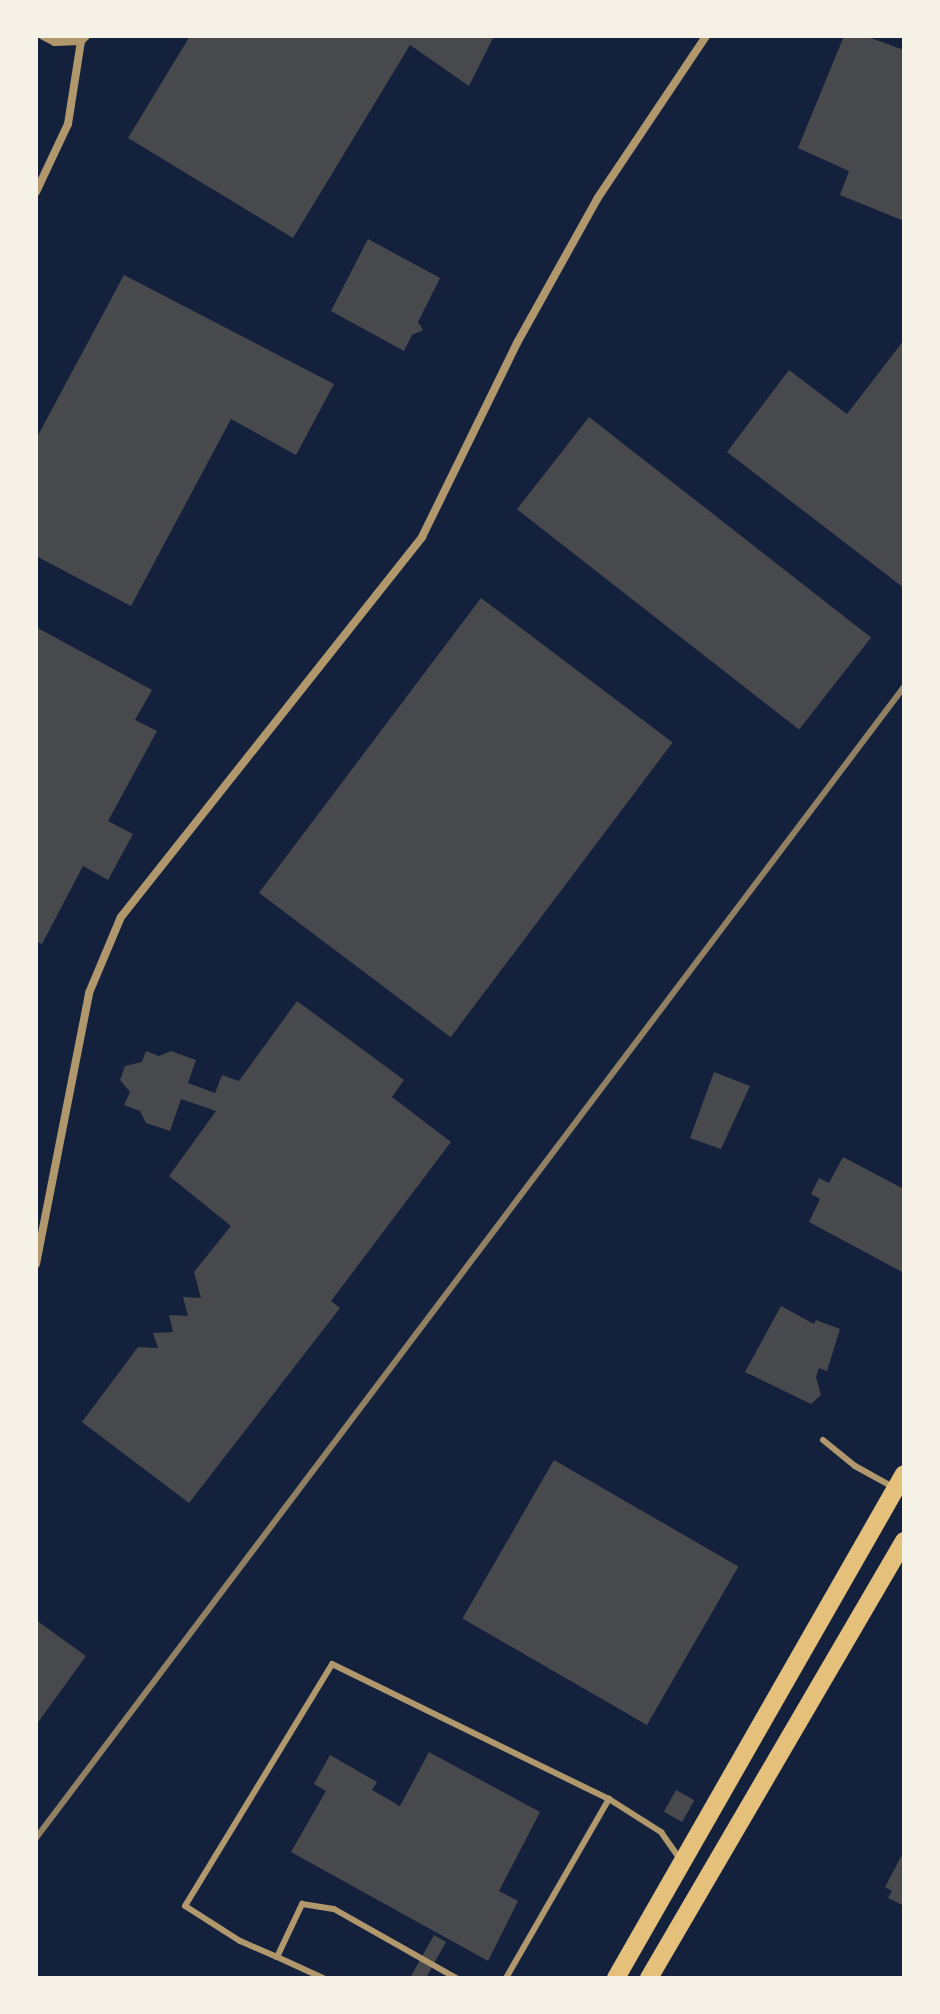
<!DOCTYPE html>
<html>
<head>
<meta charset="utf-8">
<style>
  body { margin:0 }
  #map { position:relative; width:940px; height:2014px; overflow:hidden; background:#14213d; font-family:Overpass,sans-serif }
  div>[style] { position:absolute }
  .building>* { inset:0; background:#48494c; transform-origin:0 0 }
  .service>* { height:6px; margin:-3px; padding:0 3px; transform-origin:3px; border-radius:3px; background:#b1986c }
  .minor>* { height:8px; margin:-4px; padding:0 4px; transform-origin:4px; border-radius:4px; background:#b1986c }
  .primary>* { height:18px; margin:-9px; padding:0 9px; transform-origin:9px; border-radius:9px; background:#e5c07b }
  .rail>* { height:6px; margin:-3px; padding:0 3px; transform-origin:3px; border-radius:3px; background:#918062 }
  span { translate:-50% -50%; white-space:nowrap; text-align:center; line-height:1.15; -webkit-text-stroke:7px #f6f1e7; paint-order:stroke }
  .frame { position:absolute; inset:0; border:38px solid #f6f1e7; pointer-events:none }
</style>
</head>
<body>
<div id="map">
  <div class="building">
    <i style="clip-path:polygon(190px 36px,494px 36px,469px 86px,410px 45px,293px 238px,128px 138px)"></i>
    <i style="clip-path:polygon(844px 36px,865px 36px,904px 50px,904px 221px,840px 195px,849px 171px,798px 148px)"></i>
    <i style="clip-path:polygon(368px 239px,440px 278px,418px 322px,423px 330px,412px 335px,404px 351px,331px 311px)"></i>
    <i style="clip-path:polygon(124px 275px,334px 384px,296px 455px,231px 419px,131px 606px,36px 556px,36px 439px)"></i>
    <i style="clip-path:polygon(904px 340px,904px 588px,727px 452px,789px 370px,847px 414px)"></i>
    <i style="left:589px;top:417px;width:358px;height:117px;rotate:38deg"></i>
    <i style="left:481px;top:598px;width:240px;height:369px;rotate:37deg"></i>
    <i style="clip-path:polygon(36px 627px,152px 690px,135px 720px,157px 731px,108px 821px,133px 834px,108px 880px,83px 866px,42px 944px,36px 941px)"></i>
    <i style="clip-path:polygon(297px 1001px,404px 1080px,392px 1097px,451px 1142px,331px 1301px,340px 1308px,189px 1503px,82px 1422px,138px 1347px,158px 1348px,153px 1333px,173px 1332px,169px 1315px,188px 1316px,183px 1297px,201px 1298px,194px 1272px,231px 1226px,169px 1176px,216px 1111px,181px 1099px,170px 1131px,146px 1123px,140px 1111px,124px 1105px,130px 1092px,120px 1080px,125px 1066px,142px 1062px,146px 1051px,159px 1056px,171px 1051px,196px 1060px,188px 1083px,215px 1093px,222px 1075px,239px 1081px)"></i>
    <i style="clip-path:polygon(714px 1072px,750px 1086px,721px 1149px,690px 1138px)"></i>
    <i style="clip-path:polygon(843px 1157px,904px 1189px,904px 1273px,809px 1222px,820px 1199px,811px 1194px,819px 1178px,829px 1183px)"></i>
    <i style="clip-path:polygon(781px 1306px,814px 1324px,816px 1320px,840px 1329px,827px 1371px,819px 1368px,816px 1377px,821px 1395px,811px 1404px,745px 1372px)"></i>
    <i style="left:554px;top:1460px;width:213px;height:183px;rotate:30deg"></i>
    <i style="clip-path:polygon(36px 1620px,86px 1656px,36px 1725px)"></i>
    <i style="clip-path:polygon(429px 1752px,540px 1812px,499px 1891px,518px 1901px,488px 1961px,291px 1852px,326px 1791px,314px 1784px,330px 1755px,377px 1782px,372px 1790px,400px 1806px)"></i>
    <i style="left:676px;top:1790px;width:21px;height:25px;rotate:29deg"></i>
    <i style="clip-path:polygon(904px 1851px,904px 1906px,888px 1898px,892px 1891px,885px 1887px)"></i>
    <i style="clip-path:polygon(434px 1935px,446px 1942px,426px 1978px,410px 1978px)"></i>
  </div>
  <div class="service">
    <i style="left:823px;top:1440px;width:41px;rotate:39.1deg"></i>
    <i style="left:855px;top:1466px;width:56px;rotate:28.9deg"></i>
    <i style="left:277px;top:1957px;width:40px;rotate:-156.6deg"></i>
    <i style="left:240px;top:1941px;width:65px;rotate:-147.5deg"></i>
    <i style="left:185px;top:1906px;width:283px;rotate:-58.7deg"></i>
    <i style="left:332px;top:1664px;width:308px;rotate:26deg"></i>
    <i style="left:323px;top:1978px;width:51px;rotate:-155.5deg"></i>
    <i style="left:277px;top:1957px;width:59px;rotate:-64.7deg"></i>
    <i style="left:302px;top:1904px;width:32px;rotate:9deg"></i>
    <i style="left:334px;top:1909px;width:140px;rotate:29.5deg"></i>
    <i style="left:506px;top:1978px;width:207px;rotate:-60.1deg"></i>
    <i style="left:609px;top:1799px;width:62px;rotate:32.4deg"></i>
    <i style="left:661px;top:1832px;width:33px;rotate:55deg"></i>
  </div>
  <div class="minor">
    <i style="left:43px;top:36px;width:13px;rotate:27deg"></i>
    <i style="left:55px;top:42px;width:26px;rotate:-2deg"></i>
    <i style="left:36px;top:192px;width:75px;rotate:-64.8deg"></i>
    <i style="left:68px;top:124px;width:84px;rotate:-81.1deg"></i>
    <i style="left:81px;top:41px;width:7px;rotate:-45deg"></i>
    <i style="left:36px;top:1264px;width:276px;rotate:-78.9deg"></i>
    <i style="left:89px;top:993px;width:82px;rotate:-67.2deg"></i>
    <i style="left:121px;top:917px;width:485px;rotate:-51.6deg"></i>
    <i style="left:422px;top:537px;width:216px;rotate:-63.9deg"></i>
    <i style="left:517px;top:343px;width:165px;rotate:-60.9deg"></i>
    <i style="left:597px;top:199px;width:196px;rotate:-56.2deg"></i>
  </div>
  <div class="primary">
    <i style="left:616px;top:1978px;width:580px;rotate:-60.26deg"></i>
    <i style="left:649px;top:1978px;width:506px;rotate:-59.74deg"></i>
  </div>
  <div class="rail">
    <i style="left:36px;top:1838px;width:1442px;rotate:-52.98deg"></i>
  </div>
  <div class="frame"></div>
</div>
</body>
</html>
